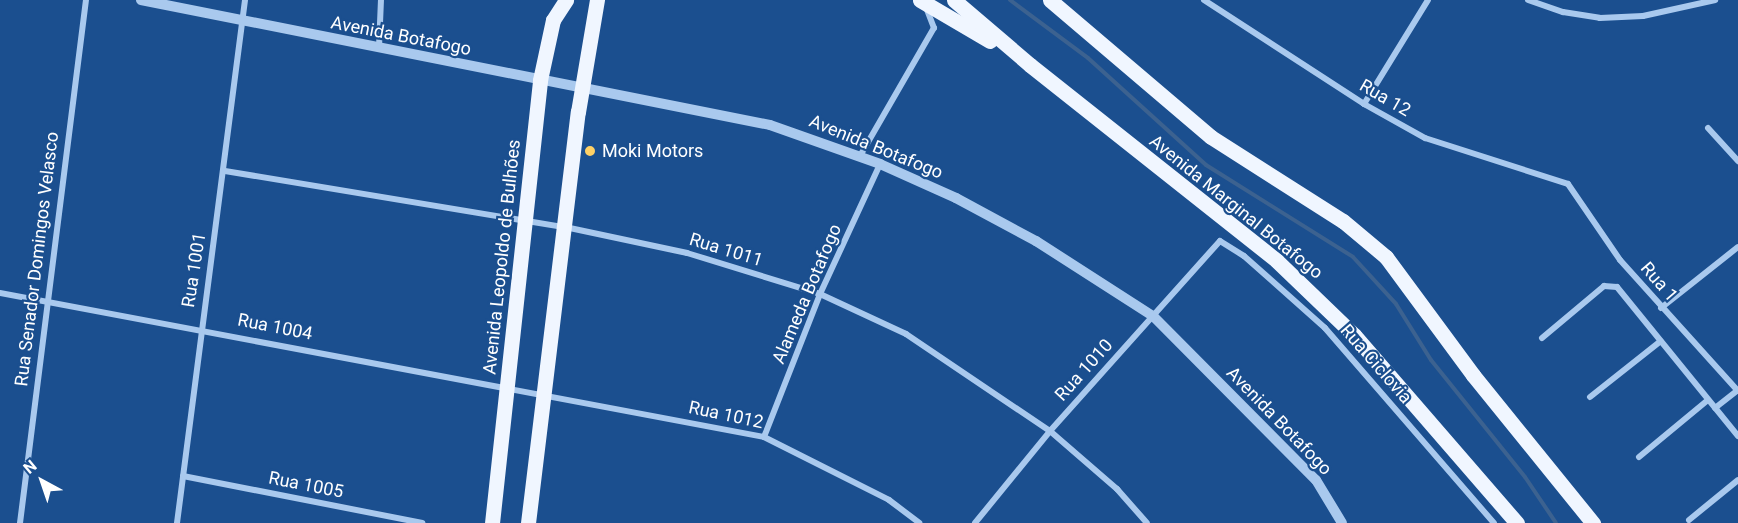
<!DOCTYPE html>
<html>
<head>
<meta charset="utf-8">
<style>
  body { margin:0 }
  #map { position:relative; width:1738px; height:523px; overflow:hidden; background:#1b4f8f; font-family:Roboto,sans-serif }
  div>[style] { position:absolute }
  .stream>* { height:4px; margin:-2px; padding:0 2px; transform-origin:2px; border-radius:2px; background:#3c6290 }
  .minor>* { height:6px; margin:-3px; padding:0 3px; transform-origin:3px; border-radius:3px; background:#a9c9ee }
  .tertiary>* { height:10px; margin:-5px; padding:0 5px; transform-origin:5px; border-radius:5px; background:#a9c9ee }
  .primary>* { height:15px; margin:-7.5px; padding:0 7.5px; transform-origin:7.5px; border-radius:7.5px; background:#f0f6ff }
  .dots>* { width:16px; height:16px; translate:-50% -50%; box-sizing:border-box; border:3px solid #1b4f8f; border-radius:50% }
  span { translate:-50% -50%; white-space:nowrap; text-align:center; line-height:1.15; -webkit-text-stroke:4.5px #1b4f8f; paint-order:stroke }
  .street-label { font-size:18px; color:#fff }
  .poi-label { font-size:18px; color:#fff }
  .left { translate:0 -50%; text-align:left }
  .north { position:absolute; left:12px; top:451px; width:60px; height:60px; -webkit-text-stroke:4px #1b4f8f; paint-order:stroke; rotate:320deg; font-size:16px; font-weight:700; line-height:24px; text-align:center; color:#fff }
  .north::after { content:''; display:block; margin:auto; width:21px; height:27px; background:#fff; clip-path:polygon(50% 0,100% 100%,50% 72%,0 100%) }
</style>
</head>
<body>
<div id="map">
  <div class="stream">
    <i style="left:1010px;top:0;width:97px;rotate:36.6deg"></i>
    <i style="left:1088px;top:58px;width:159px;rotate:42.2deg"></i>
    <i style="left:1206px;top:165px;width:173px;rotate:32deg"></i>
    <i style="left:1353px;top:257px;width:64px;rotate:47.5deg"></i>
    <i style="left:1396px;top:304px;width:66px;rotate:58deg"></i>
    <i style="left:1431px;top:360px;width:150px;rotate:51.2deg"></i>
    <i style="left:1525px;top:477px;width:55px;rotate:56deg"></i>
  </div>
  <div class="minor">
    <i style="left:1204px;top:0;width:191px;rotate:33deg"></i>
    <i style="left:1364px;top:104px;width:70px;rotate:29.1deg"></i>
    <i style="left:1425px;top:138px;width:150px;rotate:17.8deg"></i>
    <i style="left:1568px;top:184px;width:92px;rotate:55.6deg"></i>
    <i style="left:1620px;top:260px;width:176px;rotate:48deg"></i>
    <i style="left:1528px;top:0;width:37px;rotate:19deg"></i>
    <i style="left:1563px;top:12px;width:37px;rotate:9deg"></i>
    <i style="left:1600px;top:18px;width:43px;rotate:-2.7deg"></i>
    <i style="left:1643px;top:16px;width:74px;rotate:-12.5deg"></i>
    <i style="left:379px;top:47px;width:47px;rotate:-87.6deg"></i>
    <i style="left:1364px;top:104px;width:122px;rotate:-58.4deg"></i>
    <i style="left:1708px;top:128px;width:45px;rotate:47.7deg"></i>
    <i style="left:860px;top:156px;width:148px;rotate:-60deg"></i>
    <i style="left:934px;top:28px;width:19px;rotate:-111deg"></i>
    <i style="left:225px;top:171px;width:345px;rotate:9.4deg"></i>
    <i style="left:565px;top:227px;width:125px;rotate:12deg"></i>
    <i style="left:687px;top:253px;width:139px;rotate:17.1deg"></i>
    <i style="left:820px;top:294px;width:95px;rotate:24.9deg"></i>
    <i style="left:906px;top:334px;width:174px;rotate:34deg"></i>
    <i style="left:1050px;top:431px;width:89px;rotate:40.9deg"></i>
    <i style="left:1117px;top:489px;width:45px;rotate:48.6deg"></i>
    <i style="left:0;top:293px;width:777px;rotate:10.67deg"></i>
    <i style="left:764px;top:437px;width:140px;rotate:26.7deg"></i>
    <i style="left:889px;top:500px;width:38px;rotate:37deg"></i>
    <i style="left:1661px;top:308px;width:98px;rotate:-38.4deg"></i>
    <i style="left:1542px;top:338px;width:81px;rotate:-40deg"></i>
    <i style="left:1604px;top:286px;width:13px;rotate:4deg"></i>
    <i style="left:1617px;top:287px;width:192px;rotate:50.9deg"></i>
    <i style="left:1590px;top:397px;width:90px;rotate:-38.3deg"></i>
    <i style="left:1715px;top:408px;width:29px;rotate:-38deg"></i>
    <i style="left:764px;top:437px;width:154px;rotate:-68.6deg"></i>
    <i style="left:820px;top:294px;width:143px;rotate:-65.2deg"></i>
    <i style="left:1639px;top:457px;width:89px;rotate:-39.6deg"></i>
    <i style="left:183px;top:476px;width:244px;rotate:11.1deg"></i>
    <i style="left:1689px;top:520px;width:63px;rotate:-39.2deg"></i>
    <i style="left:20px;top:523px;width:527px;rotate:-82.81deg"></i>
    <i style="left:177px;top:523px;width:527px;rotate:-82.59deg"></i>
    <i style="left:975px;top:523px;width:119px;rotate:-50.8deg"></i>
    <i style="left:1050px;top:431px;width:255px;rotate:-48.2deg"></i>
    <i style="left:1220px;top:241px;width:28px;rotate:32deg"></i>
    <i style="left:1244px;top:256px;width:108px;rotate:41.6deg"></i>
    <i style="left:1325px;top:328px;width:258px;rotate:49.1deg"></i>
  </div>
  <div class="tertiary">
    <i style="left:141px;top:0;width:641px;rotate:11.24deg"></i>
    <i style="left:770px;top:125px;width:117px;rotate:19.5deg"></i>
    <i style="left:880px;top:164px;width:83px;rotate:24.1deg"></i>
    <i style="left:956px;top:198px;width:91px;rotate:28.3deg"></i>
    <i style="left:1036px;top:241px;width:139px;rotate:32.7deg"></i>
    <i style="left:1153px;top:316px;width:231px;rotate:45.2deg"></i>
    <i style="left:1316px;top:480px;width:50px;rotate:58.8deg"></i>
  </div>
  <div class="primary">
    <i style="left:920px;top:0;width:81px;rotate:30.4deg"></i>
    <i style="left:954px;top:0;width:100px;rotate:40.5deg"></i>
    <i style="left:1030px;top:65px;width:315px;rotate:38.4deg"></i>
    <i style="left:1277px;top:261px;width:107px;rotate:43.9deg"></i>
    <i style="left:1354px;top:335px;width:249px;rotate:49.1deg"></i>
    <i style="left:1050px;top:0;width:211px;rotate:40.4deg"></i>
    <i style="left:1211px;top:137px;width:156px;rotate:32.5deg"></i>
    <i style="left:1343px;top:221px;width:56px;rotate:39.9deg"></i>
    <i style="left:1386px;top:257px;width:147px;rotate:53.6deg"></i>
    <i style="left:1473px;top:375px;width:191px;rotate:51deg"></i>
    <i style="left:492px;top:523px;width:446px;rotate:-83.8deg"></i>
    <i style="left:540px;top:80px;width:61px;rotate:-77.8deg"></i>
    <i style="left:553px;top:20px;width:24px;rotate:-57deg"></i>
    <i style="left:528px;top:523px;width:414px;rotate:-83.1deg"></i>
    <i style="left:578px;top:112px;width:114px;rotate:-80.4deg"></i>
  </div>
  <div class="dots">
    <i style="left:590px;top:151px;background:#ffd166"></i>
  </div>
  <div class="street-label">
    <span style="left:401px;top:36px;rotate:11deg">Avenida Botafogo</span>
    <span style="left:1385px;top:98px;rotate:30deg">Rua 12</span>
    <span style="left:876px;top:147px;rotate:22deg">Avenida Botafogo</span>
    <span style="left:1236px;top:207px;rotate:39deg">Avenida Marginal Botafogo</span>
    <span style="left:726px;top:250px;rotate:17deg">Rua 1011</span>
    <span style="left:502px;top:257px;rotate:-84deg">Avenida Leopoldo de Bulhões</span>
    <span style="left:37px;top:259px;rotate:-83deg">Rua Senador Domingos Velasco</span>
    <span style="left:194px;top:270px;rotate:-81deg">Rua 1001</span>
    <span style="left:1659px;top:282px;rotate:49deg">Rua 1</span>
    <span style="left:807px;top:294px;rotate:-67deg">Alameda Botafogo</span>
    <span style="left:275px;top:327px;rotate:11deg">Rua 1004</span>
    <span style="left:1376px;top:364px;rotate:49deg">Rua Ciclovia</span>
    <span style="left:1084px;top:370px;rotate:-48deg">Rua 1010</span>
    <span style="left:726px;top:415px;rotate:12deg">Rua 1012</span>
    <span style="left:1279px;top:421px;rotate:46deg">Avenida Botafogo</span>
    <span style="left:306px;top:485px;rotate:11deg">Rua 1005</span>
  </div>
  <div class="poi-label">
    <span class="left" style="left:602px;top:151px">Moki Motors</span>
  </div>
  <div class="north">N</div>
</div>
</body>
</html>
